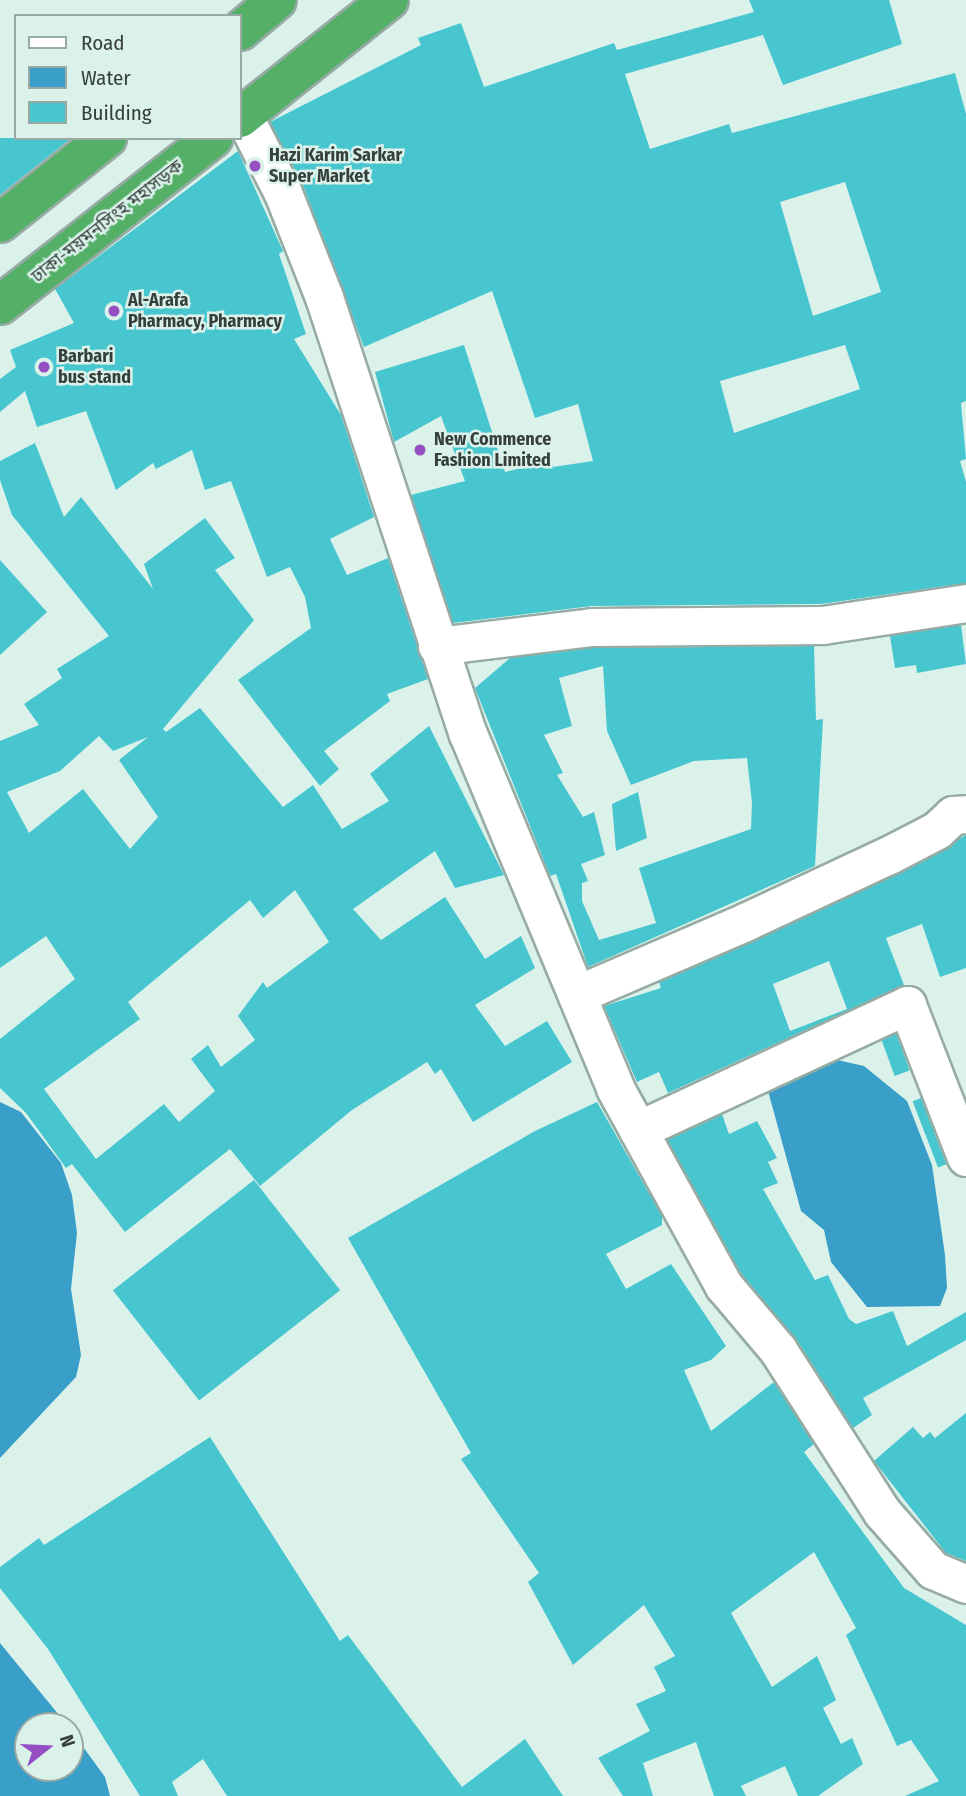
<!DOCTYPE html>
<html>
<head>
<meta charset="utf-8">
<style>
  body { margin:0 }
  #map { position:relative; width:966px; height:1796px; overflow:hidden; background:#dbf2eb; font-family:"Fira Sans Condensed","Noto Sans Bengali",sans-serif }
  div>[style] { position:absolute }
  .water>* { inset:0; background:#3a9fc8 }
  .building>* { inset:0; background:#48c6d0; transform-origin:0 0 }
  .roads { filter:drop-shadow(2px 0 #96aba4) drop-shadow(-2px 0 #96aba4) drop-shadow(0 2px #96aba4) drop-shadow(0 -2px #96aba4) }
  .minor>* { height:37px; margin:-18.5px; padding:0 18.5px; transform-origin:18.5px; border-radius:18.5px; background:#fff }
  .highway>* { height:38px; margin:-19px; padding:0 19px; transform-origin:19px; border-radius:19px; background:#54af67 }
  .dots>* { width:19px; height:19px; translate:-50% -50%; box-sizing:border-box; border:4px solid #dbf2eb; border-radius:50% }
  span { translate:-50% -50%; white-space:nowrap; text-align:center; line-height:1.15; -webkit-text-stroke:5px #dbf2eb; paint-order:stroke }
  .poi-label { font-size:18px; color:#363f3c; font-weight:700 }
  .left { translate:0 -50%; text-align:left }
  .street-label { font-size:18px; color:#363f3c }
  .legend { position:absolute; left:14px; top:14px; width:228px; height:126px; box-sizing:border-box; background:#dbf2eb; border:2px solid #99aaa5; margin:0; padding:9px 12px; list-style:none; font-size:21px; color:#363f3c }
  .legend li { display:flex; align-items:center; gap:14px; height:35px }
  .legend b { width:35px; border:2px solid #99aaa5 }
  .north { position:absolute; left:14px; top:1712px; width:70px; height:70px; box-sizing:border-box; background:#dbf2eb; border:2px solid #99aaa5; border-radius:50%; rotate:72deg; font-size:19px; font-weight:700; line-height:28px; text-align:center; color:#363f3c }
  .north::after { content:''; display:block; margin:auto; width:24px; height:32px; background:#954fc3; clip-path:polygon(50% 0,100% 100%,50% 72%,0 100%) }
</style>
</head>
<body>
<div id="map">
  <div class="water">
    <i style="clip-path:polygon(824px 1057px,864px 1066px,907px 1101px,932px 1165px,945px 1255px,947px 1288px,940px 1306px,867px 1307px,831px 1262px,824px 1230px,801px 1211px,768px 1091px)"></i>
    <i style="clip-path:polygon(0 1102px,21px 1112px,61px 1163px,72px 1195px,77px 1233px,71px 1289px,81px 1355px,76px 1377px,0 1458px)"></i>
    <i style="clip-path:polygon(0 1643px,68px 1726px,28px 1726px,28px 1768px,70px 1768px,70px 1729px,105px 1777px,110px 1796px,0 1796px)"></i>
  </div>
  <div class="building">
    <i style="clip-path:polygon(evenodd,749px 0,889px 0,902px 44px,783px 85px,763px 35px,625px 74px,650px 149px,729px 124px,732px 133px,955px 73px,966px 114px,966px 401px,961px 403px,966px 459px,960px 461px,966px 482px,966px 583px,821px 604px,592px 606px,453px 623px,411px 495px,465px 481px,441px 416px,394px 442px,375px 372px,464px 345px,505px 472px,551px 461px,553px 467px,593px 461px,578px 404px,535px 418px,492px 291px,364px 347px,303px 185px,270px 122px,421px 45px,418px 38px,461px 23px,484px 87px,614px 43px,617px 50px,754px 12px,749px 0,845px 182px,881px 292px,813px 316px,780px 202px,845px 182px,749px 0,845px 345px,860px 389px,734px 433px,720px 381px,845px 345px)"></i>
    <i style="clip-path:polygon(0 138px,68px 138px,69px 140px,0 195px)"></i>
    <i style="clip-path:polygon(238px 151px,283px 251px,279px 254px,306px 334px,294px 339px,341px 415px,374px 517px,330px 539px,347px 575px,388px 558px,428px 679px,387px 694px,390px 701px,324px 751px,339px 769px,320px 786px,238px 680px,311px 628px,305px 597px,290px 567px,267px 577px,231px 481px,205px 490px,192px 450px,156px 469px,153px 463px,116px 490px,86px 411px,37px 427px,25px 391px,0 412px,0 379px,16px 367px,10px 350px,74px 323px,55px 289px)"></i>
    <i style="clip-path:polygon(evenodd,35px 443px,64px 517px,81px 497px,153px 589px,144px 564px,205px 518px,235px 558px,215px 570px,254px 620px,163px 729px,166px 732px,200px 708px,283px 807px,313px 785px,342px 829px,389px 801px,370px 774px,429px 726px,504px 875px,455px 888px,435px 851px,353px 909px,381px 940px,445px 897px,485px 959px,521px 936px,535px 968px,475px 1005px,505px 1046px,547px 1021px,572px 1062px,473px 1122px,441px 1069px,435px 1074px,427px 1062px,352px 1110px,260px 1186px,230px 1149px,125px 1232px,72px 1164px,66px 1168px,26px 1113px,0 1088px,0 1039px,75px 979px,46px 936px,0 968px,0 741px,39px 725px,24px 704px,62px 678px,57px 669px,109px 636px,12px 515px,0 480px,0 461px,35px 443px,99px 736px,113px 751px,148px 737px,119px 760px,158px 817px,130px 849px,83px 789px,29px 833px,7px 792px,60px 771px,99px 736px,35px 443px,295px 890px,329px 942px,267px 988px,263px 982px,238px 1016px,255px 1040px,221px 1067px,208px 1045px,191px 1059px,215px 1091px,179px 1122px,164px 1104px,96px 1159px,44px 1089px,140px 1019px,128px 1002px,250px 900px,263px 918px,295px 890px)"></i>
    <i style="clip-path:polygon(0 560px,47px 612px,0 655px)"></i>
    <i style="clip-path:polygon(961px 625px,966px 664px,917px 673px,916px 665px,895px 668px,890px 636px)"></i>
    <i style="clip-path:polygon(evenodd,814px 646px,816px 720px,823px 719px,815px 866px,588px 967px,556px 874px,550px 876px,475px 688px,510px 658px,593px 648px,814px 646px,603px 666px,607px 731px,631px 785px,694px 761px,747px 758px,752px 803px,751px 829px,639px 868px,656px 923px,599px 940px,582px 901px,582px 883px,588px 881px,581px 864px,605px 855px,594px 812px,583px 817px,557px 775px,563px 773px,544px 735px,572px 726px,559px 678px,603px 666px)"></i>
    <i style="clip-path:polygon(638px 792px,647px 838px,616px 851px,612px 804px)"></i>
    <i style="clip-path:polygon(evenodd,966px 835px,966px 968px,940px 977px,922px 924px,886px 938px,904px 985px,668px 1093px,659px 1072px,637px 1082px,604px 1006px,661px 988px,659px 982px,898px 874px,966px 835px,829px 961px,847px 1009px,790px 1031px,773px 984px,829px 961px)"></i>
    <i style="left:896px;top:1033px;width:40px;height:16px;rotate:70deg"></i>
    <i style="left:921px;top:1098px;width:71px;height:9px;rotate:69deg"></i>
    <i style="clip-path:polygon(597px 1102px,662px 1216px,662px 1225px,606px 1254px,626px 1289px,671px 1264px,726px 1346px,711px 1360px,684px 1370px,711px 1431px,774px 1382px,814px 1444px,804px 1452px,904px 1588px,966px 1625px,966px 1796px,905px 1796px,939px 1781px,911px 1740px,897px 1746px,846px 1635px,856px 1628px,814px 1552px,731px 1613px,772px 1687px,817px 1656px,836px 1700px,823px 1708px,841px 1744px,852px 1738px,863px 1764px,818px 1796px,798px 1796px,785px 1766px,741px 1786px,746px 1796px,714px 1796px,696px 1742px,643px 1763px,653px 1796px,623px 1796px,598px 1758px,650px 1731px,636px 1704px,666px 1691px,654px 1667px,675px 1656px,644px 1605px,573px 1665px,528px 1582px,539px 1573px,461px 1459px,471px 1453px,348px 1238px,535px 1131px)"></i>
    <i style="clip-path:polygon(722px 1114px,729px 1134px,757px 1121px,777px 1158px,768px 1162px,778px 1183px,763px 1189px,815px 1280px,828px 1275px,849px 1319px,856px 1324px,893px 1311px,907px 1346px,966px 1312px,966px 1340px,863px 1398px,872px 1415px,853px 1428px,796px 1339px,741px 1274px,667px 1140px)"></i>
    <i style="left:254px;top:1180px;width:140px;height:179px;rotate:52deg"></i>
    <i style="clip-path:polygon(966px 1413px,966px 1561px,946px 1553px,874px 1461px,913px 1427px,923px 1438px,930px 1432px,935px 1438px)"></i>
    <i style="clip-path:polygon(210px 1437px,340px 1641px,348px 1635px,462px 1787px,525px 1739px,563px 1796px,227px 1796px,203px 1759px,172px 1782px,178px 1796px,140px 1796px,48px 1649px,0 1588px,0 1567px,39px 1538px,44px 1545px)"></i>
  </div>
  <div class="roads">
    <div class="minor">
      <i style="left:243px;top:115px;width:88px;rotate:62.9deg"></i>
      <i style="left:283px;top:193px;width:112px;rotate:68.5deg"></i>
      <i style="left:324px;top:297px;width:460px;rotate:71.8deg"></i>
      <i style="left:468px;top:734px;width:383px;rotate:67.4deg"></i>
      <i style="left:615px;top:1088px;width:226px;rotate:61.2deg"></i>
      <i style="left:724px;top:1286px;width:84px;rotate:49.8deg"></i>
      <i style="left:778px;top:1350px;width:193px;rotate:57.3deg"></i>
      <i style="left:882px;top:1512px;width:77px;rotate:48.7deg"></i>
      <i style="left:933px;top:1570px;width:36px;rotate:23deg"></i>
      <i style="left:437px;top:646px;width:156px;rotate:-7deg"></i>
      <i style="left:592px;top:627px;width:231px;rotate:-0.5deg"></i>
      <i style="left:823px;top:625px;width:145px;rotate:-8.7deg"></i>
      <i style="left:578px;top:994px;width:182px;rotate:-23.3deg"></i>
      <i style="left:745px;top:922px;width:159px;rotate:-25deg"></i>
      <i style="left:889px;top:855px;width:54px;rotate:-27.5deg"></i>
      <i style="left:937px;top:830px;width:22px;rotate:-43deg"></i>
      <i style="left:953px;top:815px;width:13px;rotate:-4deg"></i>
      <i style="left:638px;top:1130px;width:297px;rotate:-24.9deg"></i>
      <i style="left:907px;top:1005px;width:163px;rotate:68.8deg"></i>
    </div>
    <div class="highway">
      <i style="left:240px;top:31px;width:48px;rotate:-40deg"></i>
      <i style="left:240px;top:118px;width:190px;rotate:-38.4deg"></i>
      <i style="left:0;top:223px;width:137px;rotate:-38.5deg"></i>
      <i style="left:0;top:305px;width:271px;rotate:-38.1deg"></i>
    </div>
  </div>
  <div class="dots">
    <i style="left:255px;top:166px;background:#954fc3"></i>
    <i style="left:114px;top:311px;background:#954fc3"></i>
    <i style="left:44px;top:367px;background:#954fc3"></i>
    <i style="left:420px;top:450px;background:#954fc3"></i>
  </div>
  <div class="poi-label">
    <span class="left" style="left:269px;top:166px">Hazi Karim Sarkar<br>Super Market</span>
    <span class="left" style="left:128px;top:311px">Al-Arafa<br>Pharmacy, Pharmacy</span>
    <span class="left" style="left:58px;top:367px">Barbari<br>bus stand</span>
    <span class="left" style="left:434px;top:450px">New Commence<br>Fashion Limited</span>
  </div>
  <div class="street-label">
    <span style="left:107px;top:221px;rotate:-38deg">ঢাকা-ময়মনসিংহ মহাসড়ক</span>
  </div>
  <ul class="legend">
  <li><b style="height:9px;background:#fff"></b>Road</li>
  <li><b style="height:19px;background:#3a9fc8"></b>Water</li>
  <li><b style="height:19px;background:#48c6d0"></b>Building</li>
  </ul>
  <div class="north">N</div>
</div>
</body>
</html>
